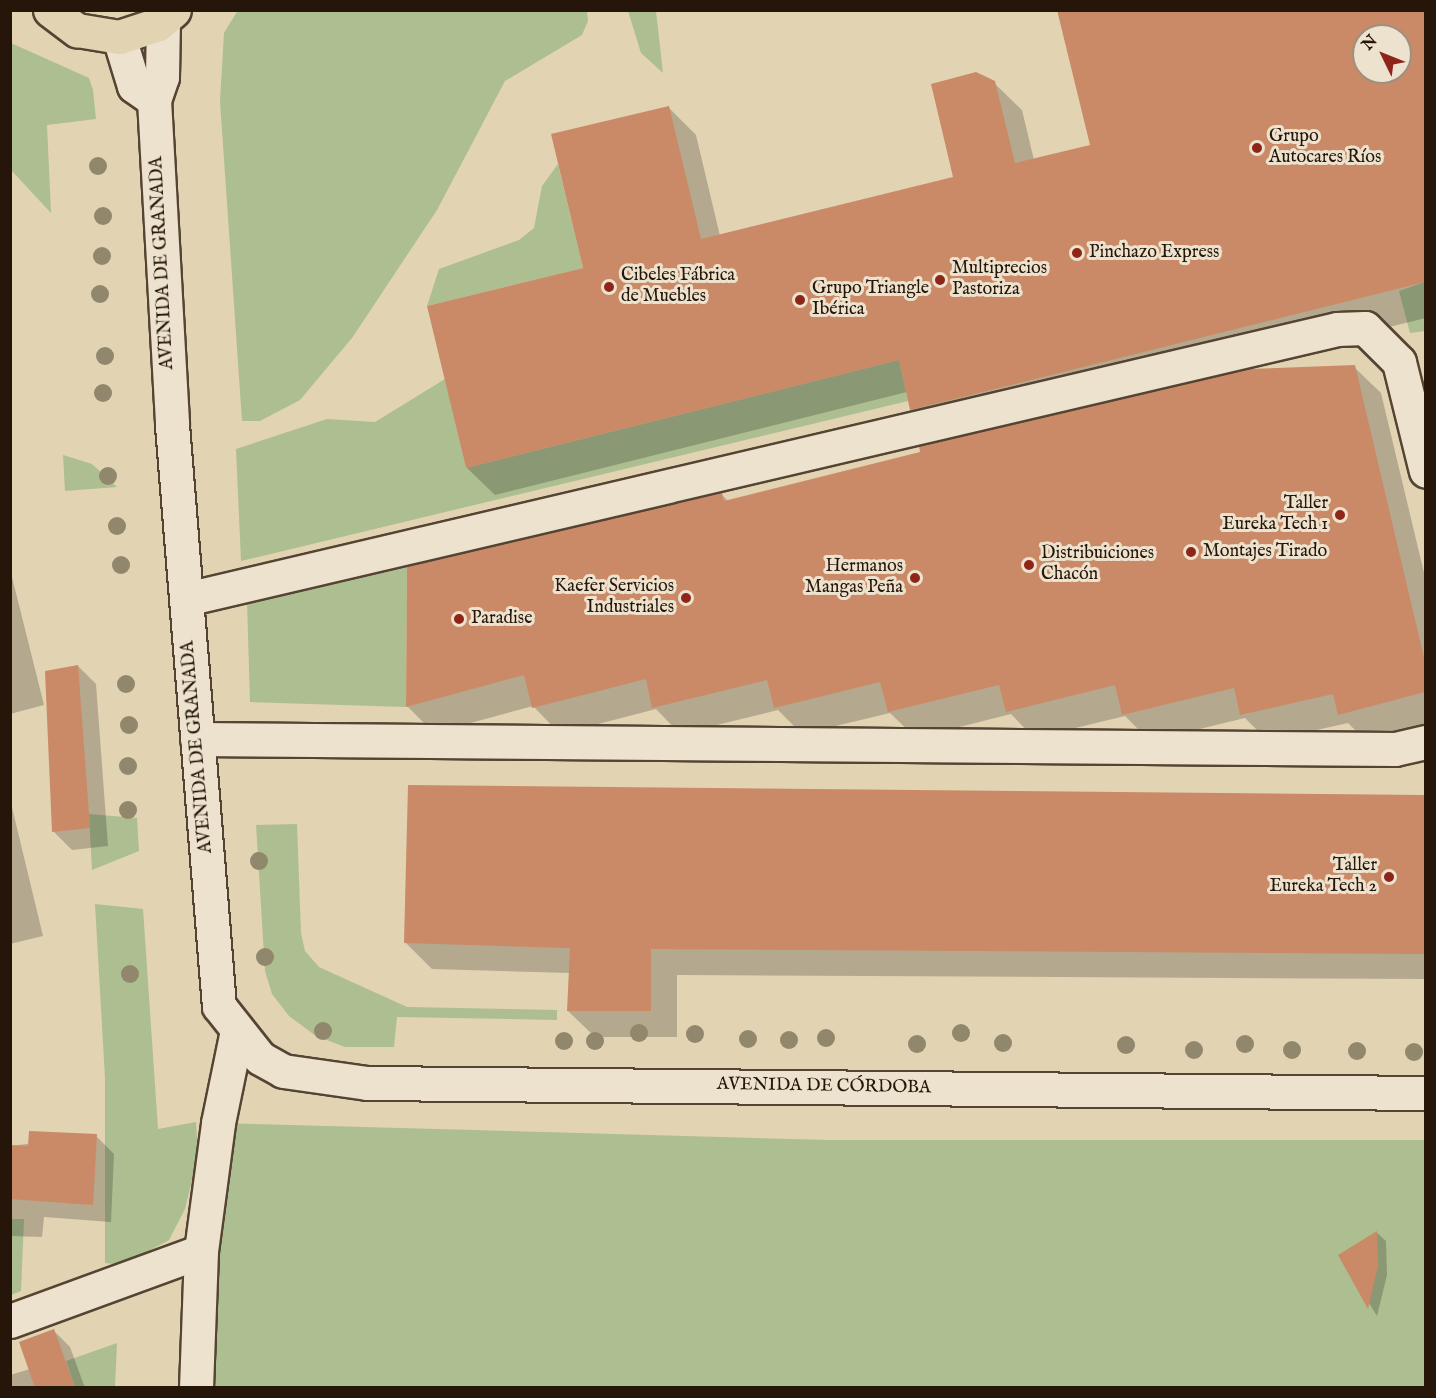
<!DOCTYPE html>
<html>
<head>
<meta charset="utf-8">
<style>
  body { margin:0 }
  #map { position:relative; width:1436px; height:1398px; overflow:hidden; background:#e2d3b2; font-family:"IM FELL English",serif }
  div>[style] { position:absolute }
  .green>* { inset:0; background:#adbe91 }
  .shadow>* { inset:0; background:#0003 }
  .building>* { inset:0; background:#ca8a67 }
  .roads { filter:drop-shadow(2px 0 #543) drop-shadow(-2px 0 #543) drop-shadow(0 2px #543) drop-shadow(0 -2px #543) }
  .minor>* { height:33px; margin:-16.5px; padding:0 16.5px; transform-origin:16.5px; border-radius:16.5px; background:#ece2cd }
  .tertiary>* { height:33px; margin:-16.5px; padding:0 16.5px; transform-origin:16.5px; border-radius:16.5px; background:#ece2cd }
  .primary>* { height:33px; margin:-16.5px; padding:0 16.5px; transform-origin:16.5px; border-radius:16.5px; background:#e2d3b2 }
  .trees>* { width:18px; height:18px; margin:-9px; border-radius:50%; background:#91876c }
  .dots>* { width:16px; height:16px; translate:-50% -50%; box-sizing:border-box; border:3px solid #ece2cd; border-radius:50% }
  span { translate:-50% -50%; white-space:nowrap; text-align:center; line-height:1.15; -webkit-text-stroke:6px #ece2cd; paint-order:stroke }
  .poi-label { font-size:18px; color:#261509 }
  .left { translate:0 -50%; text-align:left }
  .right { translate:-100% -50%; text-align:right }
  .street-label { font-size:18px; color:#261509 }
  .frame { position:absolute; inset:0; border:12px solid #261509; pointer-events:none }
  .north { position:absolute; left:1352px; top:24px; width:60px; height:60px; box-sizing:border-box; background:#ece2cd; border:2px solid #9d907f; border-radius:50%; rotate:313deg; font-size:16px; font-weight:700; line-height:24px; text-align:center; color:#261509 }
  .north::after { content:''; display:block; margin:auto; width:21px; height:27px; background:#8f2418; clip-path:polygon(50% 0,100% 100%,50% 72%,0 100%) }
</style>
</head>
<body>
<div id="map">
  <div class="green">
    <i style="clip-path:polygon(238px 10px,587px 10px,588px 21px,582px 35px,505px 81px,437px 210px,352px 338px,300px 400px,260px 421px,242px 421px,220px 101px,224px 33px)"></i>
    <i style="clip-path:polygon(628px 11px,656px 11px,663px 73px,641px 53px)"></i>
    <i style="clip-path:polygon(11px 43px,89px 78px,93px 90px,96px 119px,47px 125px,51px 213px,11px 170px)"></i>
    <i style="clip-path:polygon(558px 164px,583px 268px,427px 306px,439px 269px,519px 240px,534px 228px,542px 186px)"></i>
    <i style="clip-path:polygon(1425px 282px,1425px 331px,1410px 333px,1399px 291px)"></i>
    <i style="clip-path:polygon(899px 360px,908px 401px,241px 561px,236px 449px,327px 419px,375px 422px,445px 379px,466px 468px)"></i>
    <i style="clip-path:polygon(63px 455px,92px 464px,117px 487px,65px 491px)"></i>
    <i style="clip-path:polygon(407px 563px,406px 707px,250px 702px,247px 600px)"></i>
    <i style="clip-path:polygon(89px 814px,137px 818px,139px 851px,92px 870px)"></i>
    <i style="clip-path:polygon(297px 824px,301px 933px,305px 951px,319px 967px,407px 1007px,557px 1010px,557px 1020px,397px 1017px,394px 1047px,345px 1047px,316px 1036px,289px 1016px,272px 994px,265px 971px,256px 825px)"></i>
    <i style="clip-path:polygon(95px 904px,143px 909px,158px 1129px,196px 1122px,198px 1155px,185px 1209px,169px 1240px,122px 1265px,105px 1263px,105px 1078px)"></i>
    <i style="clip-path:polygon(218px 1123px,829px 1140px,1425px 1140px,1425px 1387px,200px 1388px)"></i>
    <i style="clip-path:polygon(11px 1219px,24px 1219px,21px 1291px,11px 1295px)"></i>
    <i style="clip-path:polygon(117px 1343px,115px 1387px,75px 1387px,66px 1361px)"></i>
  </div>
  <div class="shadow">
    <i style="clip-path:polygon(evenodd,1059px 10px,1426px 10px,1426px 318px,939px 437px,911px 409px,907px 392px,495px 495px,467px 468px,585px 269px,669px 108px,696px 135px,720px 236px,955px 179px,994px 83px,1022px 110px,1034px 160px,1091px 146px,1059px 10px,1364px 36px,1400px 36px,1400px 72px,1364px 72px,1364px 36px)"></i>
    <i style="clip-path:polygon(1354px 367px,1381px 393px,1426px 581px,1426px 725px,1366px 741px,1348px 723px,1268px 741px,1245px 718px,1150px 741px,1125px 716px,1034px 738px,1011px 714px,916px 738px,890px 713px,802px 734px,778px 710px,680px 734px,656px 709px,560px 734px,533px 706px,434px 733px,407px 706px,721px 494px,728px 501px)"></i>
    <i style="clip-path:polygon(10px 569px,44px 705px,10px 714px)"></i>
    <i style="clip-path:polygon(78px 666px,96px 684px,108px 846px,72px 850px,54px 832px)"></i>
    <i style="clip-path:polygon(409px 786px,1426px 797px,1426px 979px,677px 975px,677px 1037px,595px 1037px,568px 1011px,570px 973px,432px 969px,406px 943px)"></i>
    <i style="clip-path:polygon(10px 799px,43px 936px,10px 944px)"></i>
    <i style="clip-path:polygon(96px 1136px,114px 1154px,111px 1222px,44px 1217px,42px 1237px,10px 1236px,10px 1146px)"></i>
    <i style="clip-path:polygon(1377px 1233px,1386px 1241px,1387px 1275px,1377px 1316px,1340px 1256px)"></i>
    <i style="clip-path:polygon(54px 1331px,70px 1347px,85px 1388px,10px 1388px,10px 1375px,30px 1369px)"></i>
  </div>
  <div class="building">
    <i style="clip-path:polygon(evenodd,1057px 10px,1425px 10px,1425px 282px,910px 410px,899px 360px,466px 468px,427px 306px,583px 268px,551px 134px,669px 106px,701px 239px,953px 177px,931px 84px,976px 72px,995px 81px,1015px 163px,1090px 145px,1057px 10px,1364px 36px,1400px 36px,1400px 72px,1364px 72px,1364px 36px)"></i>
    <i style="clip-path:polygon(1355px 365px,1425px 662px,1425px 692px,1338px 715px,1333px 694px,1240px 715px,1234px 688px,1122px 715px,1115px 685px,1006px 712px,999px 685px,888px 712px,880px 682px,774px 708px,767px 680px,652px 708px,646px 679px,532px 708px,524px 675px,406px 707px,407px 566px,722px 493px,724px 501px,920px 452px,919px 446px,1249px 369px)"></i>
    <i style="clip-path:polygon(78px 665px,90px 828px,52px 832px,45px 671px)"></i>
    <i style="clip-path:polygon(408px 785px,1425px 795px,1425px 954px,651px 949px,651px 1011px,567px 1011px,570px 948px,404px 943px)"></i>
    <i style="clip-path:polygon(29px 1131px,97px 1134px,93px 1205px,10px 1199px,10px 1145px,28px 1146px)"></i>
    <i style="clip-path:polygon(1377px 1231px,1378px 1266px,1368px 1309px,1338px 1255px)"></i>
    <i style="clip-path:polygon(54px 1329px,63px 1354px,75px 1388px,35px 1388px,19px 1342px)"></i>
  </div>
  <div class="roads">
    <div class="minor">
      <i style="left:186px;top:599px;width:1182px;rotate:-13.2deg"></i>
      <i style="left:1337px;top:329px;width:28px;rotate:-2deg"></i>
      <i style="left:1365px;top:328px;width:48px;rotate:45deg"></i>
      <i style="left:1399px;top:362px;width:112px;rotate:76.1deg"></i>
      <i style="left:197px;top:739px;width:1198px;rotate:0.48deg"></i>
      <i style="left:1395px;top:749px;width:32px;rotate:-13deg"></i>
      <i style="left:10px;top:1321px;width:203px;rotate:-20.1deg"></i>
      <i style="left:196px;top:1388px;width:137px;rotate:-87.9deg"></i>
      <i style="left:201px;top:1251px;width:129px;rotate:-82.4deg"></i>
      <i style="left:218px;top:1123px;width:90px;rotate:-78.4deg"></i>
    </div>
    <div class="tertiary">
      <i style="left:163px;top:19px;width:58px;rotate:91deg"></i>
      <i style="left:162px;top:77px;width:24px;rotate:109deg"></i>
      <i style="left:154px;top:100px;width:325px;rotate:86.8deg"></i>
      <i style="left:172px;top:425px;width:583px;rotate:85.38deg"></i>
      <i style="left:219px;top:1006px;width:66px;rotate:51.7deg"></i>
      <i style="left:260px;top:1058px;width:26px;rotate:29deg"></i>
      <i style="left:283px;top:1071px;width:85px;rotate:8.1deg"></i>
      <i style="left:367px;top:1083px;width:1059px;rotate:0.54deg"></i>
      <i style="left:119px;top:37px;width:51px;rotate:73deg"></i>
      <i style="left:134px;top:86px;width:24px;rotate:35deg"></i>
    </div>
    <div class="primary">
      <i style="left:50px;top:10px;width:34px;rotate:37deg"></i>
      <i style="left:77px;top:30px;width:43px;rotate:9.5deg"></i>
      <i style="left:119px;top:37px;width:41px;rotate:-18.4deg"></i>
      <i style="left:158px;top:24px;width:21px;rotate:-41deg"></i>
    </div>
  </div>
  <div class="trees">
    <i style="left:98px;top:166px"></i>
    <i style="left:103px;top:216px"></i>
    <i style="left:102px;top:256px"></i>
    <i style="left:100px;top:294px"></i>
    <i style="left:105px;top:356px"></i>
    <i style="left:103px;top:393px"></i>
    <i style="left:108px;top:476px"></i>
    <i style="left:117px;top:526px"></i>
    <i style="left:121px;top:565px"></i>
    <i style="left:126px;top:684px"></i>
    <i style="left:129px;top:725px"></i>
    <i style="left:128px;top:766px"></i>
    <i style="left:128px;top:810px"></i>
    <i style="left:259px;top:861px"></i>
    <i style="left:265px;top:957px"></i>
    <i style="left:130px;top:974px"></i>
    <i style="left:323px;top:1031px"></i>
    <i style="left:639px;top:1033px"></i>
    <i style="left:961px;top:1033px"></i>
    <i style="left:695px;top:1034px"></i>
    <i style="left:826px;top:1038px"></i>
    <i style="left:748px;top:1039px"></i>
    <i style="left:789px;top:1040px"></i>
    <i style="left:564px;top:1041px"></i>
    <i style="left:595px;top:1041px"></i>
    <i style="left:1003px;top:1043px"></i>
    <i style="left:917px;top:1044px"></i>
    <i style="left:1245px;top:1044px"></i>
    <i style="left:1126px;top:1045px"></i>
    <i style="left:1194px;top:1050px"></i>
    <i style="left:1292px;top:1050px"></i>
    <i style="left:1357px;top:1051px"></i>
    <i style="left:1414px;top:1052px"></i>
  </div>
  <div class="dots">
    <i style="left:1257px;top:148px;background:#8f2418"></i>
    <i style="left:1077px;top:253px;background:#8f2418"></i>
    <i style="left:940px;top:280px;background:#8f2418"></i>
    <i style="left:609px;top:287px;background:#8f2418"></i>
    <i style="left:800px;top:300px;background:#8f2418"></i>
    <i style="left:1340px;top:515px;background:#8f2418"></i>
    <i style="left:1191px;top:552px;background:#8f2418"></i>
    <i style="left:1029px;top:565px;background:#8f2418"></i>
    <i style="left:915px;top:578px;background:#8f2418"></i>
    <i style="left:686px;top:598px;background:#8f2418"></i>
    <i style="left:459px;top:619px;background:#8f2418"></i>
    <i style="left:1389px;top:877px;background:#8f2418"></i>
  </div>
  <div class="poi-label">
    <span class="left" style="left:1269px;top:148px">Grupo<br>Autocares Ríos</span>
    <span class="left" style="left:1089px;top:253px">Pinchazo Express</span>
    <span class="left" style="left:952px;top:280px">Multiprecios<br>Pastoriza</span>
    <span class="left" style="left:621px;top:287px">Cibeles Fábrica<br>de Muebles</span>
    <span class="left" style="left:812px;top:300px">Grupo Triangle<br>Ibérica</span>
    <span class="right" style="left:1328px;top:515px">Taller<br>Eureka Tech 1</span>
    <span class="left" style="left:1203px;top:552px">Montajes Tirado</span>
    <span class="left" style="left:1041px;top:565px">Distribuiciones<br>Chacón</span>
    <span class="right" style="left:903px;top:578px">Hermanos<br>Mangas Peña</span>
    <span class="right" style="left:674px;top:598px">Kaefer Servicios<br>Industriales</span>
    <span class="left" style="left:471px;top:619px">Paradise</span>
    <span class="right" style="left:1377px;top:877px">Taller<br>Eureka Tech 2</span>
  </div>
  <div class="street-label">
    <span style="left:163px;top:263px;rotate:-93deg">AVENIDA DE GRANADA</span>
    <span style="left:198px;top:747px;rotate:-95deg">AVENIDA DE GRANADA</span>
    <span style="left:824px;top:1087px;rotate:1deg">AVENIDA DE CÓRDOBA</span>
  </div>
  <div class="frame"></div>
  <div class="north">N</div>
</div>
</body>
</html>
